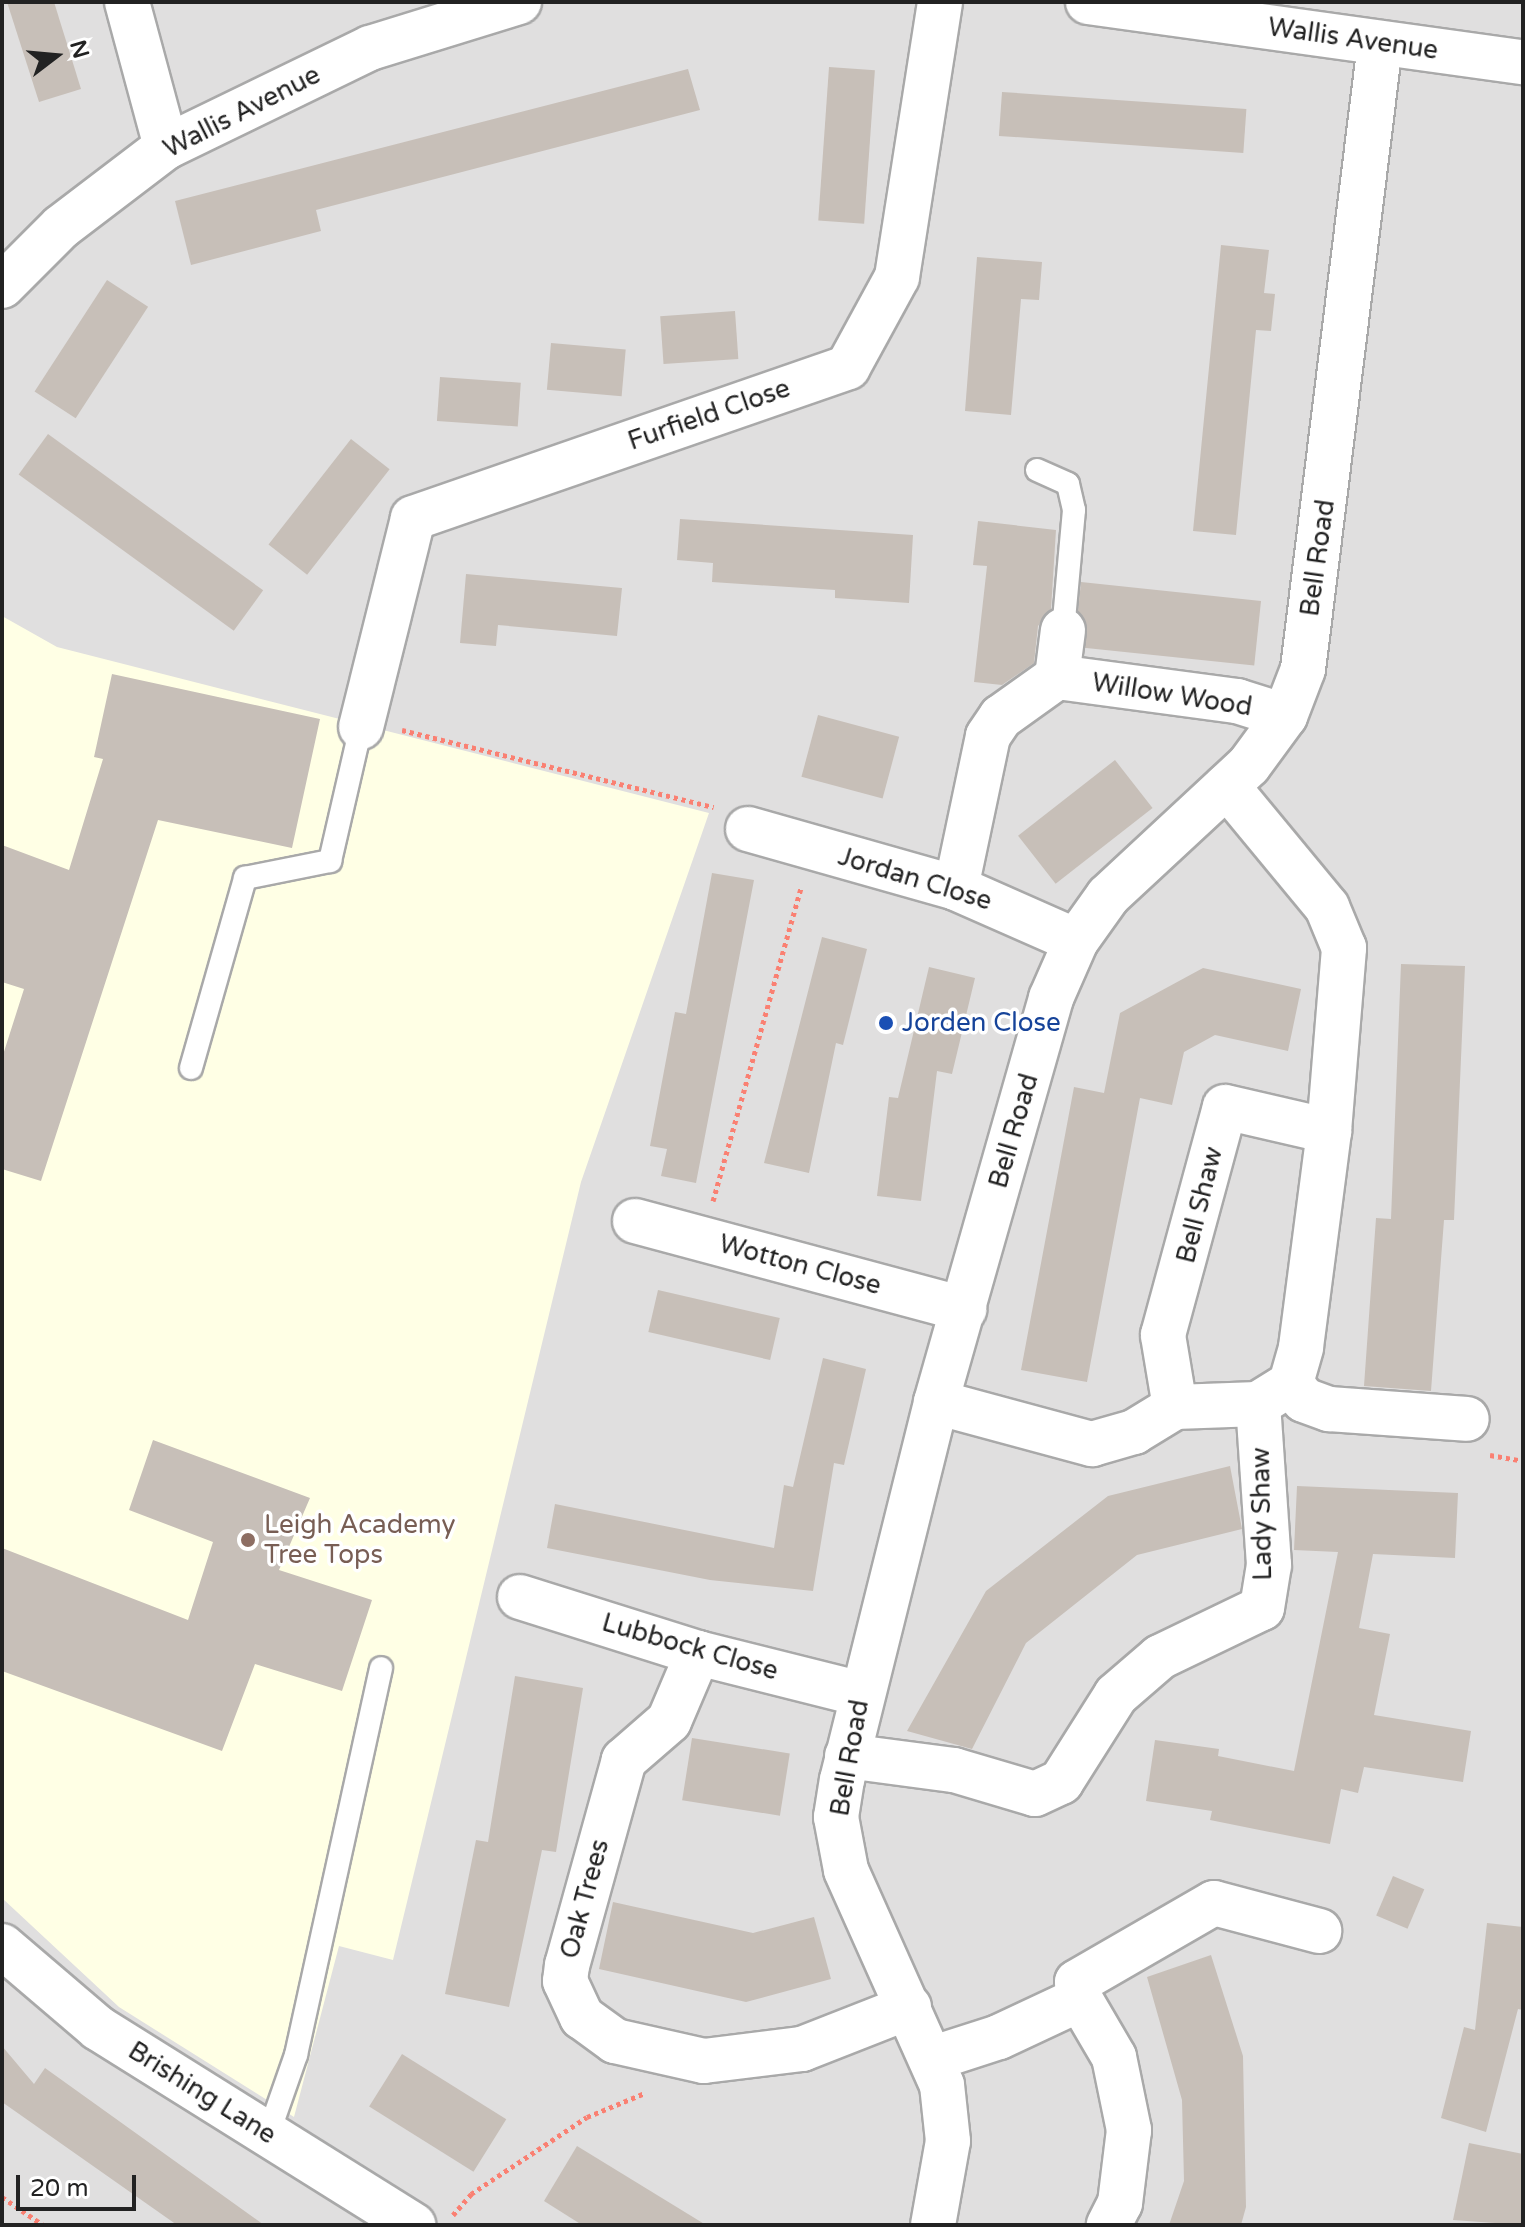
<!DOCTYPE html>
<html>
<head>
<meta charset="utf-8">
<style>
  body { margin:0 }
  #map { position:relative; width:1525px; height:2227px; overflow:hidden; background:#f2efe9; font-family:"Varela Round",sans-serif }
  div>[style] { position:absolute }
  .residential>* { inset:0; background:#e0dfdf; transform-origin:0 0 }
  .education>* { inset:0; background:#ffffe5 }
  .building>* { inset:0; background:#c7bfb8; transform-origin:0 0 }
  .path>* { height:5px; margin-top:-2.5px; transform-origin:0; background:repeating-linear-gradient(90deg,#fa8072 0 4px,transparent 0 8px) }
  .roads { filter:drop-shadow(2px 0 #a9a9a9) drop-shadow(-2px 0 #a9a9a9) drop-shadow(0 2px #a9a9a9) drop-shadow(0 -2px #a9a9a9) }
  .lane>* { height:22px; margin:-11px; padding:0 11px; transform-origin:11px; border-radius:11px; background:#fff }
  .street>* { height:44px; margin:-22px; padding:0 22px; transform-origin:22px; border-radius:22px; background:#fff }
  .dots>* { width:22px; height:22px; translate:-50% -50%; box-sizing:border-box; border:4px solid #fff; border-radius:50% }
  span { translate:-50% -50%; white-space:nowrap; text-align:center; line-height:1.15; -webkit-text-stroke:7px #fff; paint-order:stroke }
  .street-label { font-size:26px; color:#222 }
  .transit-label { font-size:26px; color:#164399 }
  .left { translate:0 -50%; text-align:left }
  .education-label { font-size:26px; color:#785e54 }
  .frame { position:absolute; inset:0; border:4px solid #222; pointer-events:none }
  .north { position:absolute; left:16px; top:16px; width:80px; height:80px; -webkit-text-stroke:6px #fff; paint-order:stroke; rotate:74deg; font-size:22px; font-weight:700; line-height:32px; text-align:center; color:#222 }
  .north::after { content:''; display:block; margin:auto; width:28px; height:36px; background:#222; clip-path:polygon(50% 0,100% 100%,50% 72%,0 100%) }
  .scale { position:absolute; left:16px; top:2175px; width:120px; height:36px; box-sizing:border-box; border:4px solid #222; border-top:0; padding-left:10px; font-size:24px; line-height:28px; white-space:nowrap; color:#222; -webkit-text-stroke:6px #fff; paint-order:stroke }
</style>
</head>
<body>
<div id="map">
  <div class="residential">
    <i style="left:2px;top:2px;width:1521px;height:2223px"></i>
  </div>
  <div class="education">
    <i style="clip-path:polygon(2px 616px,57px 647px,709px 813px,581px 1182px,393px 1960px,339px 1946px,294px 2117px,119px 2007px,2px 1898px)"></i>
  </div>
  <div class="building">
    <i style="clip-path:polygon(7px 2px,54px 2px,81px 89px,39px 102px)"></i>
    <i style="left:829px;top:67px;width:46px;height:154px;rotate:4deg"></i>
    <i style="clip-path:polygon(688px 69px,700px 110px,316px 210px,321px 231px,191px 265px,175px 201px)"></i>
    <i style="left:1002px;top:92px;width:245px;height:44px;rotate:4deg"></i>
    <i style="clip-path:polygon(1221px 245px,1269px 250px,1264px 293px,1275px 294px,1271px 331px,1256px 330px,1236px 535px,1193px 531px)"></i>
    <i style="clip-path:polygon(977px 257px,1042px 262px,1039px 300px,1021px 299px,1011px 415px,965px 411px)"></i>
    <i style="left:107px;top:280px;width:49px;height:133px;rotate:33deg"></i>
    <i style="left:735px;top:311px;width:48px;height:75px;rotate:86deg"></i>
    <i style="left:551px;top:343px;width:75px;height:47px;rotate:5deg"></i>
    <i style="left:440px;top:377px;width:81px;height:44px;rotate:4deg"></i>
    <i style="left:48px;top:434px;width:266px;height:50px;rotate:36deg"></i>
    <i style="left:351px;top:439px;width:49px;height:134px;rotate:38deg"></i>
    <i style="clip-path:polygon(680px 519px,913px 535px,909px 603px,835px 598px,835px 590px,712px 582px,713px 563px,677px 560px)"></i>
    <i style="clip-path:polygon(978px 521px,1056px 530px,1051px 609px,1038px 626px,1034px 663px,1002px 685px,974px 682px,987px 566px,973px 565px)"></i>
    <i style="clip-path:polygon(466px 574px,622px 588px,617px 636px,498px 625px,496px 646px,460px 643px)"></i>
    <i style="left:1081px;top:582px;width:181px;height:65px;rotate:6deg"></i>
    <i style="clip-path:polygon(112px 674px,320px 719px,292px 848px,158px 820px,41px 1181px,2px 1169px,2px 1058px,24px 989px,2px 982px,2px 845px,69px 870px,103px 759px,94px 757px)"></i>
    <i style="left:818px;top:715px;width:84px;height:64px;rotate:15deg"></i>
    <i style="left:1115px;top:760px;width:61px;height:123px;rotate:52deg"></i>
    <i style="clip-path:polygon(712px 873px,754px 880px,696px 1183px,661px 1176px,667px 1149px,650px 1146px,675px 1012px,686px 1014px)"></i>
    <i style="clip-path:polygon(822px 937px,867px 949px,843px 1045px,836px 1043px,809px 1173px,764px 1163px)"></i>
    <i style="clip-path:polygon(1401px 964px,1465px 966px,1454px 1220px,1444px 1220px,1431px 1391px,1364px 1386px,1376px 1218px,1391px 1219px)"></i>
    <i style="clip-path:polygon(929px 967px,975px 978px,952px 1074px,937px 1071px,921px 1201px,877px 1196px,889px 1097px,898px 1098px)"></i>
    <i style="clip-path:polygon(1203px 968px,1301px 989px,1288px 1051px,1215px 1035px,1184px 1052px,1172px 1105px,1140px 1098px,1087px 1382px,1021px 1370px,1074px 1087px,1104px 1093px,1120px 1013px)"></i>
    <i style="left:658px;top:1290px;width:125px;height:43px;rotate:13deg"></i>
    <i style="clip-path:polygon(823px 1358px,866px 1369px,844px 1465px,834px 1463px,813px 1591px,710px 1580px,547px 1548px,555px 1504px,774px 1548px,784px 1485px,793px 1487px)"></i>
    <i style="clip-path:polygon(153px 1440px,310px 1498px,279px 1570px,372px 1600px,342px 1691px,255px 1664px,222px 1751px,2px 1671px,2px 1548px,188px 1620px,213px 1542px,129px 1510px)"></i>
    <i style="clip-path:polygon(1230px 1466px,1242px 1529px,1137px 1555px,1026px 1643px,972px 1749px,907px 1731px,986px 1591px,1108px 1496px)"></i>
    <i style="clip-path:polygon(1297px 1486px,1458px 1493px,1455px 1558px,1373px 1554px,1359px 1628px,1390px 1634px,1374px 1715px,1471px 1731px,1463px 1782px,1364px 1767px,1358px 1793px,1341px 1789px,1330px 1844px,1210px 1820px,1212px 1811px,1146px 1801px,1155px 1740px,1219px 1749px,1218px 1756px,1294px 1771px,1338px 1552px,1294px 1550px)"></i>
    <i style="clip-path:polygon(515px 1676px,583px 1688px,556px 1852px,542px 1850px,509px 2007px,445px 1994px,476px 1840px,488px 1842px)"></i>
    <i style="left:692px;top:1738px;width:99px;height:63px;rotate:9deg"></i>
    <i style="left:1393px;top:1876px;width:34px;height:43px;rotate:23deg"></i>
    <i style="clip-path:polygon(613px 1902px,753px 1933px,814px 1917px,831px 1979px,746px 2002px,599px 1969px)"></i>
    <i style="clip-path:polygon(1487px 1923px,1523px 1927px,1523px 2010px,1518px 2009px,1486px 2132px,1441px 2118px,1464px 2027px,1475px 2030px)"></i>
    <i style="clip-path:polygon(1211px 1955px,1243px 2056px,1246px 2207px,1241px 2225px,1169px 2225px,1184px 2181px,1182px 2100px,1147px 1977px)"></i>
    <i style="clip-path:polygon(2px 2046px,34px 2084px,45px 2068px,264px 2225px,177px 2225px,2px 2102px)"></i>
    <i style="left:402px;top:2054px;width:123px;height:62px;rotate:32deg"></i>
    <i style="clip-path:polygon(1469px 2143px,1523px 2154px,1523px 2225px,1453px 2220px)"></i>
    <i style="clip-path:polygon(577px 2146px,706px 2225px,582px 2225px,544px 2201px)"></i>
  </div>
  <div class="path">
    <i style="left:402px;top:730px;width:321px;rotate:13.9deg"></i>
    <i style="left:713px;top:1201px;width:326px;rotate:-74.3deg"></i>
    <i style="left:1490px;top:1455px;width:34px;rotate:10deg"></i>
    <i style="left:2px;top:2197px;width:50px;rotate:34.3deg"></i>
    <i style="left:453px;top:2215px;width:28px;rotate:-49deg"></i>
    <i style="left:471px;top:2194px;width:139px;rotate:-33.6deg"></i>
    <i style="left:587px;top:2117px;width:63px;rotate:-22.5deg"></i>
  </div>
  <div class="roads">
    <div class="lane">
      <i style="left:1037px;top:470px;width:34px;rotate:24deg"></i>
      <i style="left:1068px;top:484px;width:27px;rotate:77deg"></i>
      <i style="left:1074px;top:510px;width:121px;rotate:95.2deg"></i>
      <i style="left:191px;top:1068px;width:198px;rotate:-74.1deg"></i>
      <i style="left:245px;top:878px;width:87px;rotate:-11.3deg"></i>
      <i style="left:330px;top:861px;width:138px;rotate:-77deg"></i>
      <i style="left:268px;top:2135px;width:85px;rotate:-70.7deg"></i>
      <i style="left:296px;top:2055px;width:396px;rotate:-77.6deg"></i>
    </div>
    <div class="street">
      <i style="left:127px;top:2px;width:150px;rotate:74.9deg"></i>
      <i style="left:1088px;top:2px;width:439px;rotate:7.9deg"></i>
      <i style="left:2px;top:286px;width:83px;rotate:-45deg"></i>
      <i style="left:61px;top:227px;width:132px;rotate:-37.3deg"></i>
      <i style="left:166px;top:147px;width:227px;rotate:-25.9deg"></i>
      <i style="left:370px;top:48px;width:156px;rotate:-17.2deg"></i>
      <i style="left:1057px;top:677px;width:182px;rotate:7.6deg"></i>
      <i style="left:1237px;top:701px;width:50px;rotate:17.4deg"></i>
      <i style="left:361px;top:727px;width:215px;rotate:-76deg"></i>
      <i style="left:413px;top:518px;width:460px;rotate:-19.1deg"></i>
      <i style="left:848px;top:367px;width:102px;rotate:-61.4deg"></i>
      <i style="left:897px;top:277px;width:278px;rotate:-81.1deg"></i>
      <i style="left:748px;top:829px;width:216px;rotate:15.8deg"></i>
      <i style="left:956px;top:888px;width:131px;rotate:23.8deg"></i>
      <i style="left:956px;top:888px;width:155px;rotate:-78.1deg"></i>
      <i style="left:988px;top:736px;width:23px;rotate:-56deg"></i>
      <i style="left:1001px;top:717px;width:69px;rotate:-35.5deg"></i>
      <i style="left:1057px;top:677px;width:47px;rotate:-82.7deg"></i>
      <i style="left:635px;top:1221px;width:341px;rotate:15deg"></i>
      <i style="left:1291px;top:1383px;width:21px;rotate:53deg"></i>
      <i style="left:1304px;top:1400px;width:27px;rotate:20deg"></i>
      <i style="left:1329px;top:1409px;width:138px;rotate:4.1deg"></i>
      <i style="left:936px;top:1402px;width:162px;rotate:15.1deg"></i>
      <i style="left:1092px;top:1444px;width:44px;rotate:-15.9deg"></i>
      <i style="left:1134px;top:1432px;width:48px;rotate:-31.4deg"></i>
      <i style="left:1175px;top:1407px;width:83px;rotate:-2.1deg"></i>
      <i style="left:1258px;top:1404px;width:39px;rotate:-32deg"></i>
      <i style="left:1291px;top:1383px;width:37px;rotate:-74deg"></i>
      <i style="left:1301px;top:1347px;width:218px;rotate:-82.6deg"></i>
      <i style="left:1329px;top:1131px;width:184px;rotate:-85.3deg"></i>
      <i style="left:1344px;top:948px;width:44px;rotate:-112.5deg"></i>
      <i style="left:1327px;top:907px;width:157px;rotate:-129.6deg"></i>
      <i style="left:1175px;top:1407px;width:73px;rotate:-99.5deg"></i>
      <i style="left:1163px;top:1335px;width:236px;rotate:-74.8deg"></i>
      <i style="left:1225px;top:1107px;width:107px;rotate:13deg"></i>
      <i style="left:520px;top:1597px;width:187px;rotate:17.5deg"></i>
      <i style="left:698px;top:1653px;width:168px;rotate:14.1deg"></i>
      <i style="left:698px;top:1653px;width:74px;rotate:113.1deg"></i>
      <i style="left:669px;top:1721px;width:60px;rotate:139.1deg"></i>
      <i style="left:624px;top:1760px;width:213px;rotate:105.5deg"></i>
      <i style="left:567px;top:1965px;width:16px;rotate:97deg"></i>
      <i style="left:565px;top:1981px;width:40px;rotate:65deg"></i>
      <i style="left:582px;top:2017px;width:41px;rotate:36deg"></i>
      <i style="left:615px;top:2041px;width:91px;rotate:12.7deg"></i>
      <i style="left:704px;top:2061px;width:99px;rotate:-7deg"></i>
      <i style="left:802px;top:2049px;width:115px;rotate:-21.4deg"></i>
      <i style="left:847px;top:1756px;width:108px;rotate:7.5deg"></i>
      <i style="left:954px;top:1770px;width:84px;rotate:16.5deg"></i>
      <i style="left:1035px;top:1794px;width:29px;rotate:-25deg"></i>
      <i style="left:1061px;top:1782px;width:103px;rotate:-57.7deg"></i>
      <i style="left:1116px;top:1695px;width:58px;rotate:-40.8deg"></i>
      <i style="left:1160px;top:1657px;width:113px;rotate:-25.7deg"></i>
      <i style="left:1262px;top:1608px;width:44px;rotate:-80.8deg"></i>
      <i style="left:1269px;top:1565px;width:161px;rotate:-93.9deg"></i>
      <i style="left:2px;top:1946px;width:126px;rotate:40.5deg"></i>
      <i style="left:98px;top:2028px;width:372px;rotate:32deg"></i>
      <i style="left:1080px;top:1999px;width:67px;rotate:59.6deg"></i>
      <i style="left:1114px;top:2057px;width:75px;rotate:78.4deg"></i>
      <i style="left:1129px;top:2130px;width:74px;rotate:97deg"></i>
      <i style="left:1120px;top:2203px;width:25px;rotate:117deg"></i>
      <i style="left:934px;top:2058px;width:68px;rotate:-17.9deg"></i>
      <i style="left:999px;top:2037px;width:89px;rotate:-25.1deg"></i>
      <i style="left:1080px;top:1999px;width:17px;rotate:-100deg"></i>
      <i style="left:1077px;top:1982px;width:158px;rotate:-30deg"></i>
      <i style="left:1214px;top:1903px;width:109px;rotate:14.9deg"></i>
      <i style="left:933px;top:2225px;width:85px;rotate:-79.9deg"></i>
      <i style="left:948px;top:2141px;width:56px;rotate:-96.1deg"></i>
      <i style="left:942px;top:2085px;width:235px;rotate:-114.1deg"></i>
      <i style="left:846px;top:1870px;width:54px;rotate:-100.7deg"></i>
      <i style="left:836px;top:1817px;width:37px;rotate:-81deg"></i>
      <i style="left:842px;top:1780px;width:390px;rotate:-76deg"></i>
      <i style="left:936px;top:1402px;width:420px;rotate:-74.1deg"></i>
      <i style="left:1051px;top:998px;width:62px;rotate:-66.3deg"></i>
      <i style="left:1076px;top:941px;width:55px;rotate:-54.6deg"></i>
      <i style="left:1108px;top:896px;width:192px;rotate:-42.9deg"></i>
      <i style="left:1249px;top:765px;width:61px;rotate:-53.7deg"></i>
      <i style="left:1285px;top:716px;width:50px;rotate:-69deg"></i>
      <i style="left:1303px;top:669px;width:629px;rotate:-82.97deg"></i>
    </div>
  </div>
  <div class="dots">
    <i style="left:886px;top:1023px;background:#1a4fb4"></i>
    <i style="left:248px;top:1540px;background:#8d6e63"></i>
  </div>
  <div class="street-label">
    <span style="left:1353px;top:39px;rotate:8deg">Wallis Avenue</span>
    <span style="left:242px;top:112px;rotate:-27deg">Wallis Avenue</span>
    <span style="left:709px;top:415px;rotate:-19deg">Furfield Close</span>
    <span style="left:1318px;top:558px;rotate:-82deg">Bell Road</span>
    <span style="left:1172px;top:695px;rotate:9deg">Willow Wood</span>
    <span style="left:915px;top:879px;rotate:17deg">Jordan Close</span>
    <span style="left:1014px;top:1131px;rotate:-74deg">Bell Road</span>
    <span style="left:1200px;top:1205px;rotate:-76deg">Bell Shaw</span>
    <span style="left:800px;top:1265px;rotate:15deg">Wotton Close</span>
    <span style="left:1262px;top:1514px;rotate:-91deg">Lady Shaw</span>
    <span style="left:690px;top:1647px;rotate:16deg">Lubbock Close</span>
    <span style="left:850px;top:1758px;rotate:-80deg">Bell Road</span>
    <span style="left:585px;top:1899px;rotate:-75deg">Oak Trees</span>
    <span style="left:202px;top:2093px;rotate:32deg">Brishing Lane</span>
  </div>
  <div class="transit-label">
    <span class="left" style="left:902px;top:1023px">Jorden Close</span>
  </div>
  <div class="education-label">
    <span class="left" style="left:264px;top:1540px">Leigh Academy<br>Tree Tops</span>
  </div>
  <div class="frame"></div>
  <div class="north">N</div>
  <div class="scale">20 m</div>
</div>
</body>
</html>
